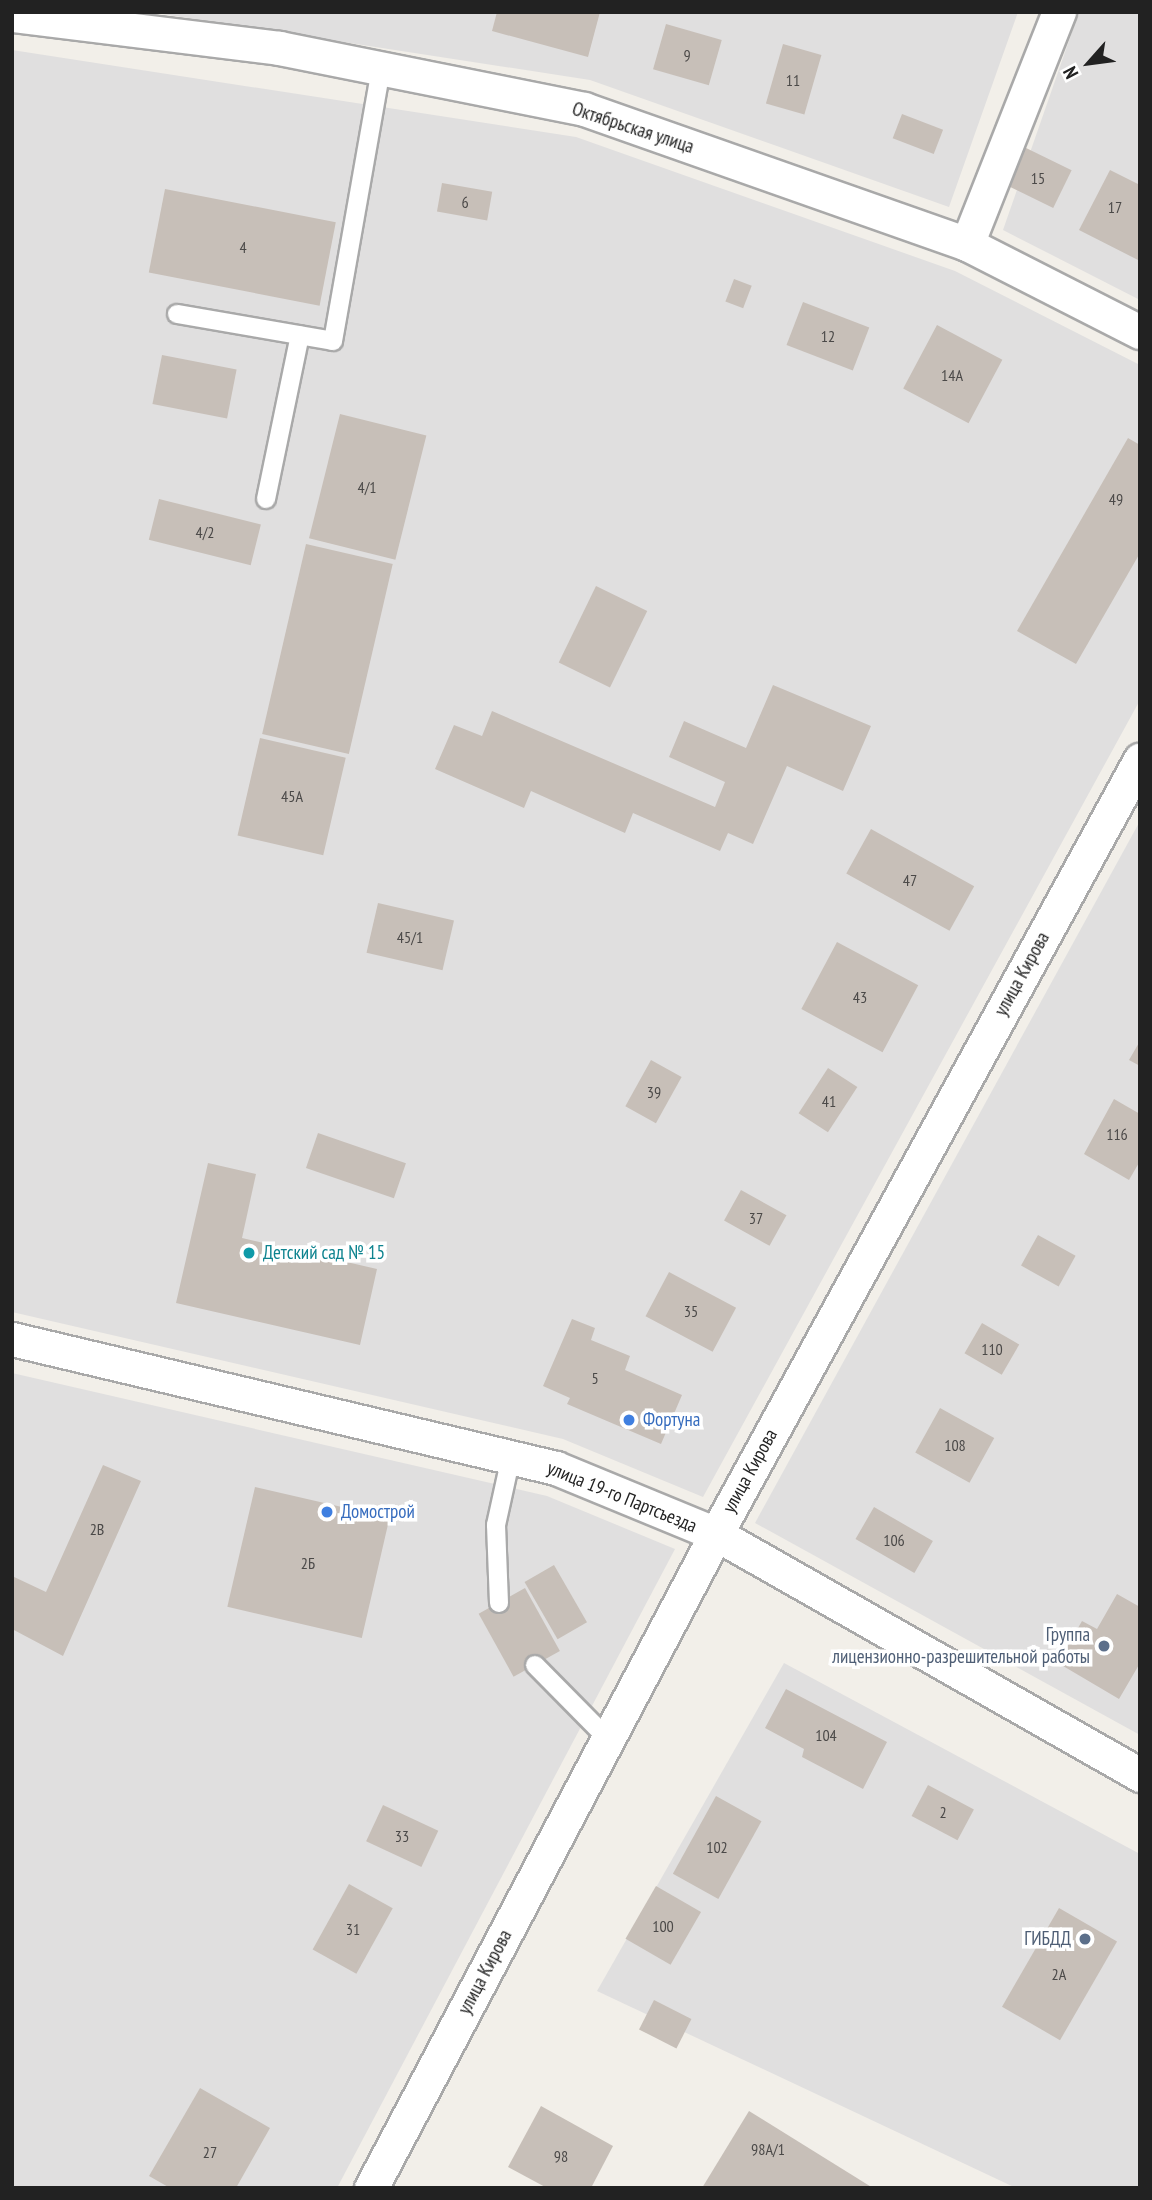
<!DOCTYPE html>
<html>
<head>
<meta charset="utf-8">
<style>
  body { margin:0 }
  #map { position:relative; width:1152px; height:2200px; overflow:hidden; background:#f2efe9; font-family:"PT Sans Narrow",sans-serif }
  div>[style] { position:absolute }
  .residential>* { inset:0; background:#e0dfdf }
  .building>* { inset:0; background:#c7bfb8; transform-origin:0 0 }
  .roads { filter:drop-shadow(2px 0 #a9a9a9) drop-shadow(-2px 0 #a9a9a9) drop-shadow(0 2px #a9a9a9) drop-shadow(0 -2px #a9a9a9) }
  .service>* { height:18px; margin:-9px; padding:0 9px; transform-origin:9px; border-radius:9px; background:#fff }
  .minor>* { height:33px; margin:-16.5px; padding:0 16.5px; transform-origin:16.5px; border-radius:16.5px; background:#fff }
  .dots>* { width:19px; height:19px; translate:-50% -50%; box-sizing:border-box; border:4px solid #fff; border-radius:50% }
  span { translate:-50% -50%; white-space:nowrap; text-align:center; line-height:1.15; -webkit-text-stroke:7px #fff; paint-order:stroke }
  .number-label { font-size:16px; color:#4b4948 }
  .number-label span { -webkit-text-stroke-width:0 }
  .street-label { font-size:19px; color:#222 }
  .culture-label { font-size:19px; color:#0d838f }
  .left { translate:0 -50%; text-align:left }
  .shop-label { font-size:19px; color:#366cbe }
  .service-label { font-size:19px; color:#4e5e75 }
  .right { translate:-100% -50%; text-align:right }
  .frame { position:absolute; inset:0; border:14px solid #222; pointer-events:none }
  .north { position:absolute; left:1054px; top:28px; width:70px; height:70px; -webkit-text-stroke:5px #fff; paint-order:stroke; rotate:242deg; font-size:19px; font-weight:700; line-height:28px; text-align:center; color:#222 }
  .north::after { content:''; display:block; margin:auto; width:24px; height:32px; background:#222; clip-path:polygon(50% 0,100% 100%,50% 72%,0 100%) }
</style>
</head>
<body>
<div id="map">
  <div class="residential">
    <i style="clip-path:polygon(149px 12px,1018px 12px,949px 207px,590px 80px)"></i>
    <i style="clip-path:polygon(1079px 12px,1140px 12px,1140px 300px,1003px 230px)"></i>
    <i style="clip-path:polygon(12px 50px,576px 137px,955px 271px,1140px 365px,1140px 700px,703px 1497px,563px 1439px,12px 1312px)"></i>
    <i style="clip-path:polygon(1140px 821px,1140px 1735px,755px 1523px)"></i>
    <i style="clip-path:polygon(12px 1373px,547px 1496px,675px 1549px,337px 2188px,12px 2188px)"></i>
    <i style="clip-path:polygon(784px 1663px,1140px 1854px,1140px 2188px,1016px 2188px,597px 1991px)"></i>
  </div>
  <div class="building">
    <i style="clip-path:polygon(497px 12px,600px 12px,588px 57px,492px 31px)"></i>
    <i style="left:666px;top:24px;width:58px;height:47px;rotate:16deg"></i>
    <i style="left:783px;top:44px;width:40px;height:62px;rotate:16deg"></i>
    <i style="left:902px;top:114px;width:44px;height:26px;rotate:21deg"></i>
    <i style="left:1024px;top:147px;width:53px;height:42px;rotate:26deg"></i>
    <i style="clip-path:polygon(1110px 170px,1140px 185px,1140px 261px,1079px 230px)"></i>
    <i style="left:442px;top:183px;width:51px;height:29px;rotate:10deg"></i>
    <i style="left:165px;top:189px;width:174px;height:85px;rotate:11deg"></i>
    <i style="left:734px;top:279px;width:19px;height:24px;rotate:21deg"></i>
    <i style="left:803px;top:302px;width:71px;height:46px;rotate:21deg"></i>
    <i style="left:937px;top:325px;width:74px;height:72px;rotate:28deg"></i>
    <i style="left:162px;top:355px;width:76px;height:50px;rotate:11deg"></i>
    <i style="left:340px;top:414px;width:89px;height:128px;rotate:14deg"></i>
    <i style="clip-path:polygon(1128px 438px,1140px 445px,1140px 553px,1076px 664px,1017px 631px)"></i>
    <i style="left:159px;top:499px;width:105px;height:42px;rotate:14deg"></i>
    <i style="left:306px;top:544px;width:89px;height:195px;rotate:13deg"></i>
    <i style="left:596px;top:586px;width:57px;height:85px;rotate:26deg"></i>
    <i style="clip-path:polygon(773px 685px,871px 726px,843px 791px,787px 766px,753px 844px,728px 833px,720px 851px,633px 813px,625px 833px,531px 791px,524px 808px,435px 769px,454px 725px,482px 736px,492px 711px,715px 807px,725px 782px,669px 757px,684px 721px,746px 748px)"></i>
    <i style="left:260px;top:738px;width:88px;height:100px;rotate:13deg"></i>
    <i style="left:871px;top:829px;width:118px;height:51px;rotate:29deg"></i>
    <i style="left:378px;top:903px;width:78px;height:51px;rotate:13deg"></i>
    <i style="left:837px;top:942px;width:92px;height:76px;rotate:28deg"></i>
    <i style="clip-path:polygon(1140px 1041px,1140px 1066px,1129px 1060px)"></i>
    <i style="left:651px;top:1060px;width:35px;height:53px;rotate:29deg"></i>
    <i style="left:828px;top:1068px;width:35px;height:54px;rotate:33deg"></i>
    <i style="clip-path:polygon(1114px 1099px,1140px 1114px,1140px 1161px,1129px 1180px,1084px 1154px)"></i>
    <i style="left:318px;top:1133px;width:93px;height:37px;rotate:19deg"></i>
    <i style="clip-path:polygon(208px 1163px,256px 1174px,242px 1238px,377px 1269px,360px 1345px,176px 1303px)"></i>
    <i style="left:741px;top:1190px;width:52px;height:35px;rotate:29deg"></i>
    <i style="left:1038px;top:1235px;width:43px;height:35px;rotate:29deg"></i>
    <i style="left:669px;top:1272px;width:76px;height:50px;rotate:28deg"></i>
    <i style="clip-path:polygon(572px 1319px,595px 1328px,591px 1340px,630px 1356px,625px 1370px,682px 1395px,661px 1444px,567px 1404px,570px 1398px,543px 1386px)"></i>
    <i style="left:982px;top:1323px;width:43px;height:35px;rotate:30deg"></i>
    <i style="left:940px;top:1408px;width:62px;height:51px;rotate:29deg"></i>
    <i style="clip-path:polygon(103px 1465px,141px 1481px,63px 1656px,12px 1629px,12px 1576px,46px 1592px)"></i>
    <i style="left:255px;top:1487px;width:138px;height:123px;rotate:13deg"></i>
    <i style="left:874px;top:1507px;width:68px;height:37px;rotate:30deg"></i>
    <i style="left:554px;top:1565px;width:66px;height:34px;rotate:60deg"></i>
    <i style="left:525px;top:1588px;width:72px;height:53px;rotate:61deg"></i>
    <i style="clip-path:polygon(1117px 1594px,1140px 1607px,1140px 1663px,1119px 1699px,1058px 1663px,1082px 1621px,1097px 1629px)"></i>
    <i style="clip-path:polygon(786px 1689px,887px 1742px,863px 1789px,802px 1757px,804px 1749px,765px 1728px)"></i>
    <i style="left:928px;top:1785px;width:52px;height:35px;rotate:28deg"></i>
    <i style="left:716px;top:1796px;width:52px;height:89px;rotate:29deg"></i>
    <i style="left:383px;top:1805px;width:61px;height:40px;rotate:25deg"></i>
    <i style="left:349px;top:1884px;width:50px;height:75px;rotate:29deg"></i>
    <i style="left:656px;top:1886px;width:52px;height:61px;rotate:30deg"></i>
    <i style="left:1059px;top:1908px;width:67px;height:114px;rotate:30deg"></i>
    <i style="left:654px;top:2000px;width:42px;height:33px;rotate:27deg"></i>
    <i style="clip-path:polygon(200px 2088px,270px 2128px,236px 2188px,170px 2188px,149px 2176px)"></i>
    <i style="clip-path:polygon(541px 2106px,613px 2146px,591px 2188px,547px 2188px,508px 2167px)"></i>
    <i style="clip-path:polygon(749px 2111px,873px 2188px,702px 2188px)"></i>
  </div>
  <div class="roads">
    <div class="service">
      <i style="left:177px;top:314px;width:158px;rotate:9.8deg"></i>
      <i style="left:333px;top:341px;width:276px;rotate:-80deg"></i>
      <i style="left:266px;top:499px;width:167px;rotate:-78.3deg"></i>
      <i style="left:499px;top:1603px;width:78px;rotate:-92.2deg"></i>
      <i style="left:496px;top:1525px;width:70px;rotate:-77.6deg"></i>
      <i style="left:535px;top:1665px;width:105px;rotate:45.4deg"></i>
    </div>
    <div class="minor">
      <i style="left:12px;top:15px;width:269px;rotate:7deg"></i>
      <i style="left:279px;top:48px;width:311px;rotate:11.3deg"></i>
      <i style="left:584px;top:109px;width:406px;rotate:19.4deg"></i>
      <i style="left:967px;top:244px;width:194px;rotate:27deg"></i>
      <i style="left:967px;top:244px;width:250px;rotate:-68.4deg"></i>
      <i style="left:12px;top:1339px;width:559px;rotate:13.34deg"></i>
      <i style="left:556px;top:1468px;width:173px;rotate:22.4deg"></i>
      <i style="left:716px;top:1534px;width:488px;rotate:29.6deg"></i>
      <i style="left:371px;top:2188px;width:739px;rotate:-62.19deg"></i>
      <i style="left:716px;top:1534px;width:883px;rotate:-61.29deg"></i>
    </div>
  </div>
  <div class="dots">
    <i style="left:249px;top:1253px;background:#0f9aa8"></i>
    <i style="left:629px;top:1420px;background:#3f7fe0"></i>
    <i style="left:327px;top:1512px;background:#3f7fe0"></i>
    <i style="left:1104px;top:1646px;background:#5c6f8a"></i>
    <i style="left:1085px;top:1939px;background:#5c6f8a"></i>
  </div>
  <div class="number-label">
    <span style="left:687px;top:55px">9</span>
    <span style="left:793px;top:80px">11</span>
    <span style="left:1038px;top:178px">15</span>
    <span style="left:465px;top:202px">6</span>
    <span style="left:1115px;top:207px">17</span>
    <span style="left:243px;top:247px">4</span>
    <span style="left:828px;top:336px">12</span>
    <span style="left:952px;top:375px">14А</span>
    <span style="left:367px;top:487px">4/1</span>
    <span style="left:1116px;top:499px">49</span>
    <span style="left:205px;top:532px">4/2</span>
    <span style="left:292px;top:796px">45А</span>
    <span style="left:910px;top:880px">47</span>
    <span style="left:410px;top:937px">45/1</span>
    <span style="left:860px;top:997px">43</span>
    <span style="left:654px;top:1092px">39</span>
    <span style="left:829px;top:1101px">41</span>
    <span style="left:1117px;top:1134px">116</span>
    <span style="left:756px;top:1218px">37</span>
    <span style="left:691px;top:1311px">35</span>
    <span style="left:992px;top:1349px">110</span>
    <span style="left:595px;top:1378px">5</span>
    <span style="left:955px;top:1445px">108</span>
    <span style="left:97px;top:1529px">2В</span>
    <span style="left:894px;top:1540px">106</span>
    <span style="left:308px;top:1563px">2Б</span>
    <span style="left:826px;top:1735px">104</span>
    <span style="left:943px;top:1812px">2</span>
    <span style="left:402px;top:1836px">33</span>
    <span style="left:717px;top:1847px">102</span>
    <span style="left:663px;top:1926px">100</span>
    <span style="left:353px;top:1929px">31</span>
    <span style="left:1059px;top:1974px">2А</span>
    <span style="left:768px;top:2149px">98А/1</span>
    <span style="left:210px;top:2152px">27</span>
    <span style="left:561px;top:2156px">98</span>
  </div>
  <div class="street-label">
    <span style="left:633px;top:128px;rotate:18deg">Октябрьская улица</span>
    <span style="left:1022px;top:974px;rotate:-61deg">улица Кирова</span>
    <span style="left:750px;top:1471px;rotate:-61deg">улица Кирова</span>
    <span style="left:622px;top:1497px;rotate:22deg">улица 19-го Партсъезда</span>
    <span style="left:485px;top:1972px;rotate:-62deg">улица Кирова</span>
  </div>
  <div class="culture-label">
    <span class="left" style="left:263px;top:1253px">Детский сад № 15</span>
  </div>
  <div class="shop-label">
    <span class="left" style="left:643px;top:1420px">Фортуна</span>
    <span class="left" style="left:341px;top:1512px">Домострой</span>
  </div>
  <div class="service-label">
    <span class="right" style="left:1090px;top:1646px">Группа<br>лицензионно-разрешительной работы</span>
    <span class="right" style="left:1071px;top:1939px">ГИБДД</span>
  </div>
  <div class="frame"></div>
  <div class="north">N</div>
</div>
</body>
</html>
